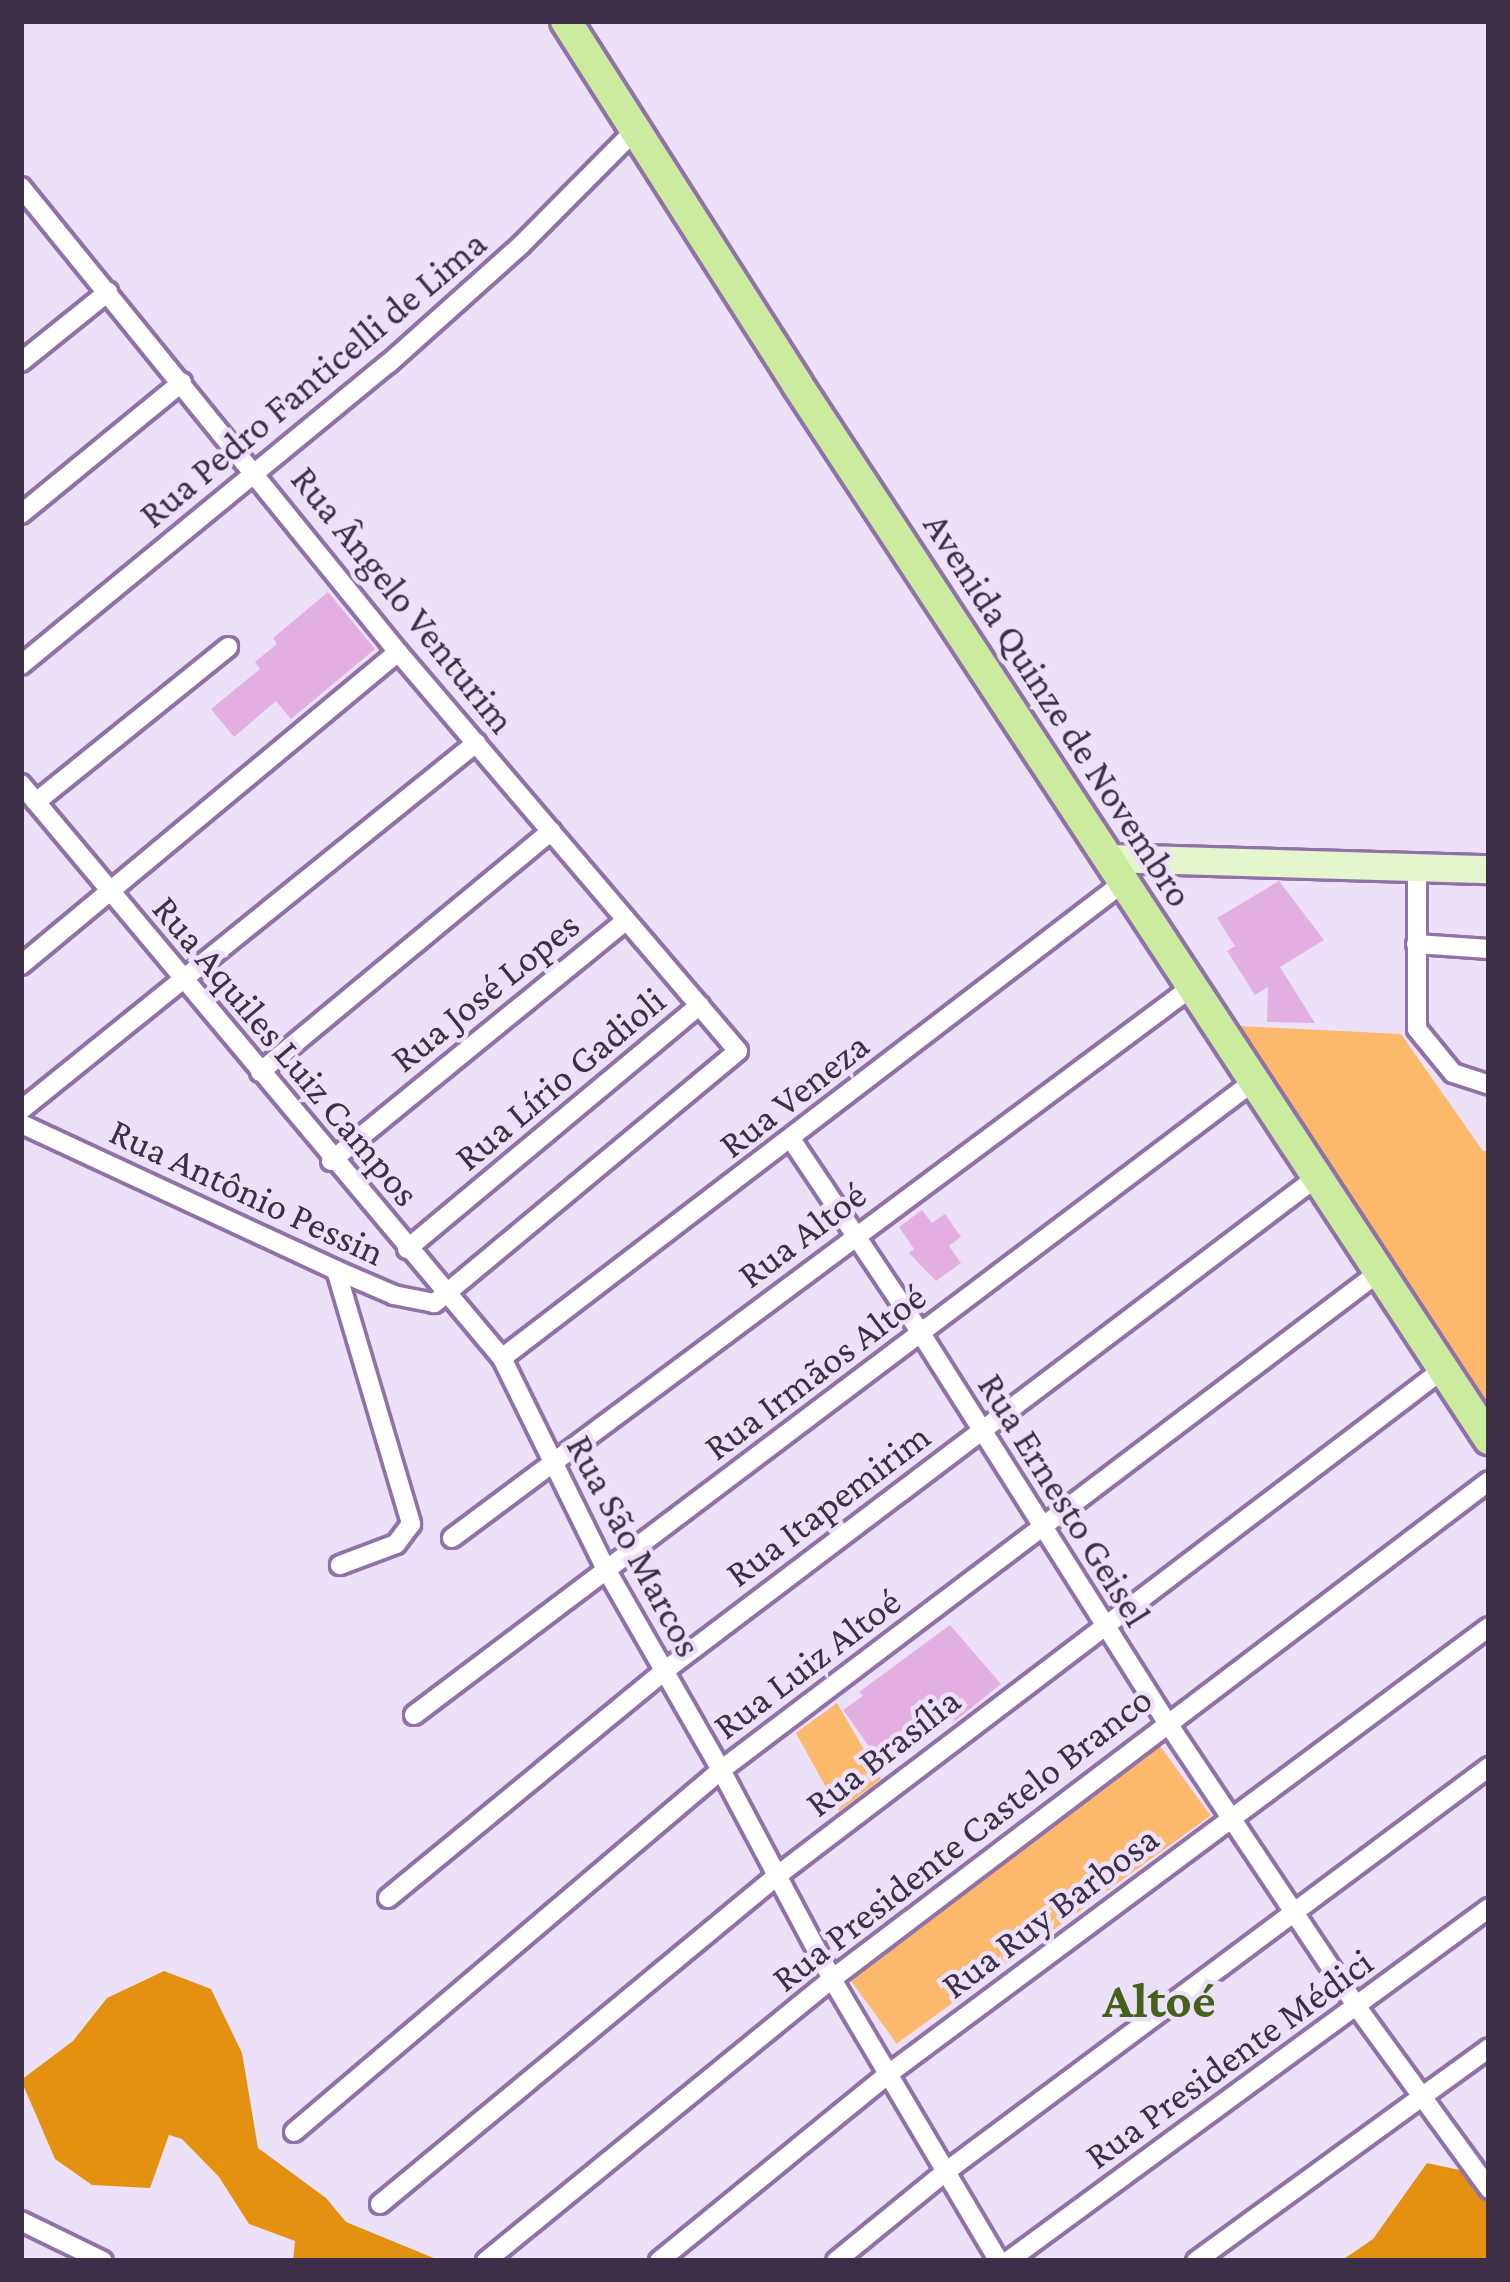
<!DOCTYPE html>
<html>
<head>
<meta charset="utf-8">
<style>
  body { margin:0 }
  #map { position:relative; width:1510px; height:2282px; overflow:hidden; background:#ede1f9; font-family:"Crimson Pro",serif }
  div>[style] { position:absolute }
  .green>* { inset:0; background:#fcb86b; transform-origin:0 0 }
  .forest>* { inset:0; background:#e49111 }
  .building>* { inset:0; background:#e3afe0 }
  .roads { filter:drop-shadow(3px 0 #9072a9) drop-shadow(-3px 0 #9072a9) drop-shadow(0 3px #9072a9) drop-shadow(0 -3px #9072a9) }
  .street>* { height:18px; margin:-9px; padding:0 9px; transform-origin:9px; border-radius:9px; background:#fff }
  .secondary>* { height:27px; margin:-13.5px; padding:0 13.5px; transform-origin:13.5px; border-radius:13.5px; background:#e5f5ce }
  .primary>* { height:30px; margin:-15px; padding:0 15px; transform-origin:15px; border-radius:15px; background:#cbeb9e }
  span { translate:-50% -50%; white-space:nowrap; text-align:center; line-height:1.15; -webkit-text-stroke:9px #ede1f9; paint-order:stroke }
  .street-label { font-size:39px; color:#3c2f47 }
  .district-label { font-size:51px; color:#46611c; font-weight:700 }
  .frame { position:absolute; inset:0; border:24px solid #3c2f47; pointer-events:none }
</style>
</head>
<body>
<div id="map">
  <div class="green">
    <i style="clip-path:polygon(1237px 1026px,1401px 1034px,1483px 1151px,1489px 1151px,1489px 1412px)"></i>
    <i style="clip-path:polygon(837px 1703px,881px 1779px,839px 1811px,796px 1733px)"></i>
    <i style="left:1160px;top:1746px;width:86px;height:388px;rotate:54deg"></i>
  </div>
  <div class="forest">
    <i style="clip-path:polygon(164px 1971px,211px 1989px,242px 2053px,258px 2148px,326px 2198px,346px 2222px,441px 2261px,293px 2261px,295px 2241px,249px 2224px,219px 2177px,182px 2139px,169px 2135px,150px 2188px,92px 2185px,55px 2159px,21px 2080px,73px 2041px,107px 1998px)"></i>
    <i style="clip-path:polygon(1427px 2163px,1478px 2174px,1489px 2195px,1489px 2261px,1341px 2261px,1373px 2239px)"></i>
  </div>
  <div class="building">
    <i style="clip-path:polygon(328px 592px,375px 649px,291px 719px,276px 701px,234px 737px,211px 709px,260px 669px,255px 662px,277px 644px,273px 638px)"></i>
    <i style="clip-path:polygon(1279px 881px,1324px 940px,1280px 967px,1315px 1023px,1267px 1022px,1268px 987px,1255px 995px,1227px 951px,1235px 946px,1217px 918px)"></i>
    <i style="clip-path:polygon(922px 1210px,932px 1223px,945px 1214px,961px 1237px,949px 1246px,961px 1263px,936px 1281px,909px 1253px,914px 1249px,899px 1227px)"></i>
    <i style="clip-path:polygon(950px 1625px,1001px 1684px,955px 1721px,940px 1703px,897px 1735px,905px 1745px,881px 1763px,843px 1710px,863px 1696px,859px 1692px)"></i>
  </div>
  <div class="roads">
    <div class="street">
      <i style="left:21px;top:187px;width:599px;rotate:50.97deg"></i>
      <i style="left:398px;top:652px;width:524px;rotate:49.56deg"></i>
      <i style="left:738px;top:1051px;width:395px;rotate:140.3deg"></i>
      <i style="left:434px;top:1303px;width:41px;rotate:-168.7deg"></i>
      <i style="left:394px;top:1295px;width:63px;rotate:-156.7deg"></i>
      <i style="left:336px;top:1270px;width:347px;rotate:-155.1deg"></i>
      <i style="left:21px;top:362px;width:112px;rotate:-38.8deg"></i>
      <i style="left:21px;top:514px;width:208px;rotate:-39.3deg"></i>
      <i style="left:21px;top:665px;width:475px;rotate:-39.4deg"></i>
      <i style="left:388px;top:364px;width:178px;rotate:-41.8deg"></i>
      <i style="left:521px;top:245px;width:163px;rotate:-45.2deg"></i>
      <i style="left:21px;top:784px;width:749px;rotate:50.04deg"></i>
      <i style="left:502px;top:1358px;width:235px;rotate:63.8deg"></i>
      <i style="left:606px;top:1569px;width:232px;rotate:60.2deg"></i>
      <i style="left:721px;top:1770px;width:237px;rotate:62deg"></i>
      <i style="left:832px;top:1979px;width:328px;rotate:59.4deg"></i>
      <i style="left:36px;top:802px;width:247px;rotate:-38.9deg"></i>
      <i style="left:1417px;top:867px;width:162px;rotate:90deg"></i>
      <i style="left:1417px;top:1029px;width:57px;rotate:50.7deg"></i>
      <i style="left:1453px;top:1073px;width:38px;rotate:18deg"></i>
      <i style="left:1416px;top:944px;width:73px;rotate:3.9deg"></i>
      <i style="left:21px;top:965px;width:490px;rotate:-39.7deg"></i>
      <i style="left:260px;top:1072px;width:378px;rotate:-39.6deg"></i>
      <i style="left:21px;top:1110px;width:585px;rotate:-38.89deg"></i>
      <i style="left:791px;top:1139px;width:236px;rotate:56.2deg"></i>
      <i style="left:922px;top:1335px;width:458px;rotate:57.7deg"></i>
      <i style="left:1167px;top:1722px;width:343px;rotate:56.3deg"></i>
      <i style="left:1357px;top:2007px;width:225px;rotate:54deg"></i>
      <i style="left:331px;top:1161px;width:381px;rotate:-39.2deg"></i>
      <i style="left:407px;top:1249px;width:381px;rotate:-39.8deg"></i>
      <i style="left:336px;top:1270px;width:265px;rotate:73.5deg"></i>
      <i style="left:411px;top:1524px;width:25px;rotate:127deg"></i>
      <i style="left:396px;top:1544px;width:60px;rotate:159.4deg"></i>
      <i style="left:502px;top:1358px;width:783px;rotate:-37.43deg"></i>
      <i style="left:452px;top:1538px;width:924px;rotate:-36.68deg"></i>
      <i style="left:414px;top:1715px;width:1052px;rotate:-37.04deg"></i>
      <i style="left:388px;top:1898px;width:356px;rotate:-39.4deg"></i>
      <i style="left:663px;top:1672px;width:820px;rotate:-37.12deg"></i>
      <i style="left:294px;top:2132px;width:560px;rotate:-40.29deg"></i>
      <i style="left:721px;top:1770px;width:825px;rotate:-37.12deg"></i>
      <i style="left:380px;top:2204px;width:516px;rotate:-39.58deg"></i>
      <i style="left:778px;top:1875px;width:834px;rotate:-37.25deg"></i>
      <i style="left:21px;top:2221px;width:91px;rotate:26deg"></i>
      <i style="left:486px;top:2261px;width:446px;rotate:-39.2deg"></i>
      <i style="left:832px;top:1979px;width:824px;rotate:-37.16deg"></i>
      <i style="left:659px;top:2261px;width:294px;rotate:-39.2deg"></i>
      <i style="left:887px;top:2075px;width:750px;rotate:-36.66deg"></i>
      <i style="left:836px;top:2261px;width:139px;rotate:-39.2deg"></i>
      <i style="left:944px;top:2173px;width:680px;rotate:-36.68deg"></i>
      <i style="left:1008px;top:2261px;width:597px;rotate:-36.27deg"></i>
      <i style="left:1196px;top:2261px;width:362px;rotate:-36deg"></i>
    </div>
    <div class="secondary">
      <i style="left:1109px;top:858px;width:380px;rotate:1.7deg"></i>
    </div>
    <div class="primary">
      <i style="left:566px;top:21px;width:430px;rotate:57.5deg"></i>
      <i style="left:797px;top:384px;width:1262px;rotate:56.74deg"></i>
    </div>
  </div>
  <div class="street-label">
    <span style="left:313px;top:379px;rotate:-40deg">Rua Pedro Fanticelli de Lima</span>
    <span style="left:403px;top:600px;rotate:51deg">Rua Ângelo Venturim</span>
    <span style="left:1058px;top:710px;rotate:57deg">Avenida Quinze de Novembro</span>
    <span style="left:485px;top:992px;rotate:-39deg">Rua José Lopes</span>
    <span style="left:286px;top:1051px;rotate:50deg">Rua Aquiles Luiz Campos</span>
    <span style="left:560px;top:1079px;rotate:-40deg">Rua Lírio Gadioli</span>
    <span style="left:794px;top:1095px;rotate:-38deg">Rua Veneza</span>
    <span style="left:247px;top:1192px;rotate:25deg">Rua Antônio Pessin</span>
    <span style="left:802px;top:1235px;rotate:-37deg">Rua Altoé</span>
    <span style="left:815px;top:1372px;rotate:-37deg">Rua Irmãos Altoé</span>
    <span style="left:1064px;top:1500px;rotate:58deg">Rua Ernesto Geisel</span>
    <span style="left:828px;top:1505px;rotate:-37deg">Rua Itapemirim</span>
    <span style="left:634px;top:1546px;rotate:62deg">Rua São Marcos</span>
    <span style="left:807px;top:1664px;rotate:-37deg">Rua Luiz Altoé</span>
    <span style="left:883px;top:1752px;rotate:-38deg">Rua Brasília</span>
    <span style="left:962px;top:1839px;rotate:-38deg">Rua Presidente Castelo Branco</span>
    <span style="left:1050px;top:1912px;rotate:-37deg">Rua Ruy Barbosa</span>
    <span style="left:1229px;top:2059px;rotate:-36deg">Rua Presidente Médici</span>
  </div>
  <div class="district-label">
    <span style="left:1159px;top:2000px">Altoé</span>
  </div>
  <div class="frame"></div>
</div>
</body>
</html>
